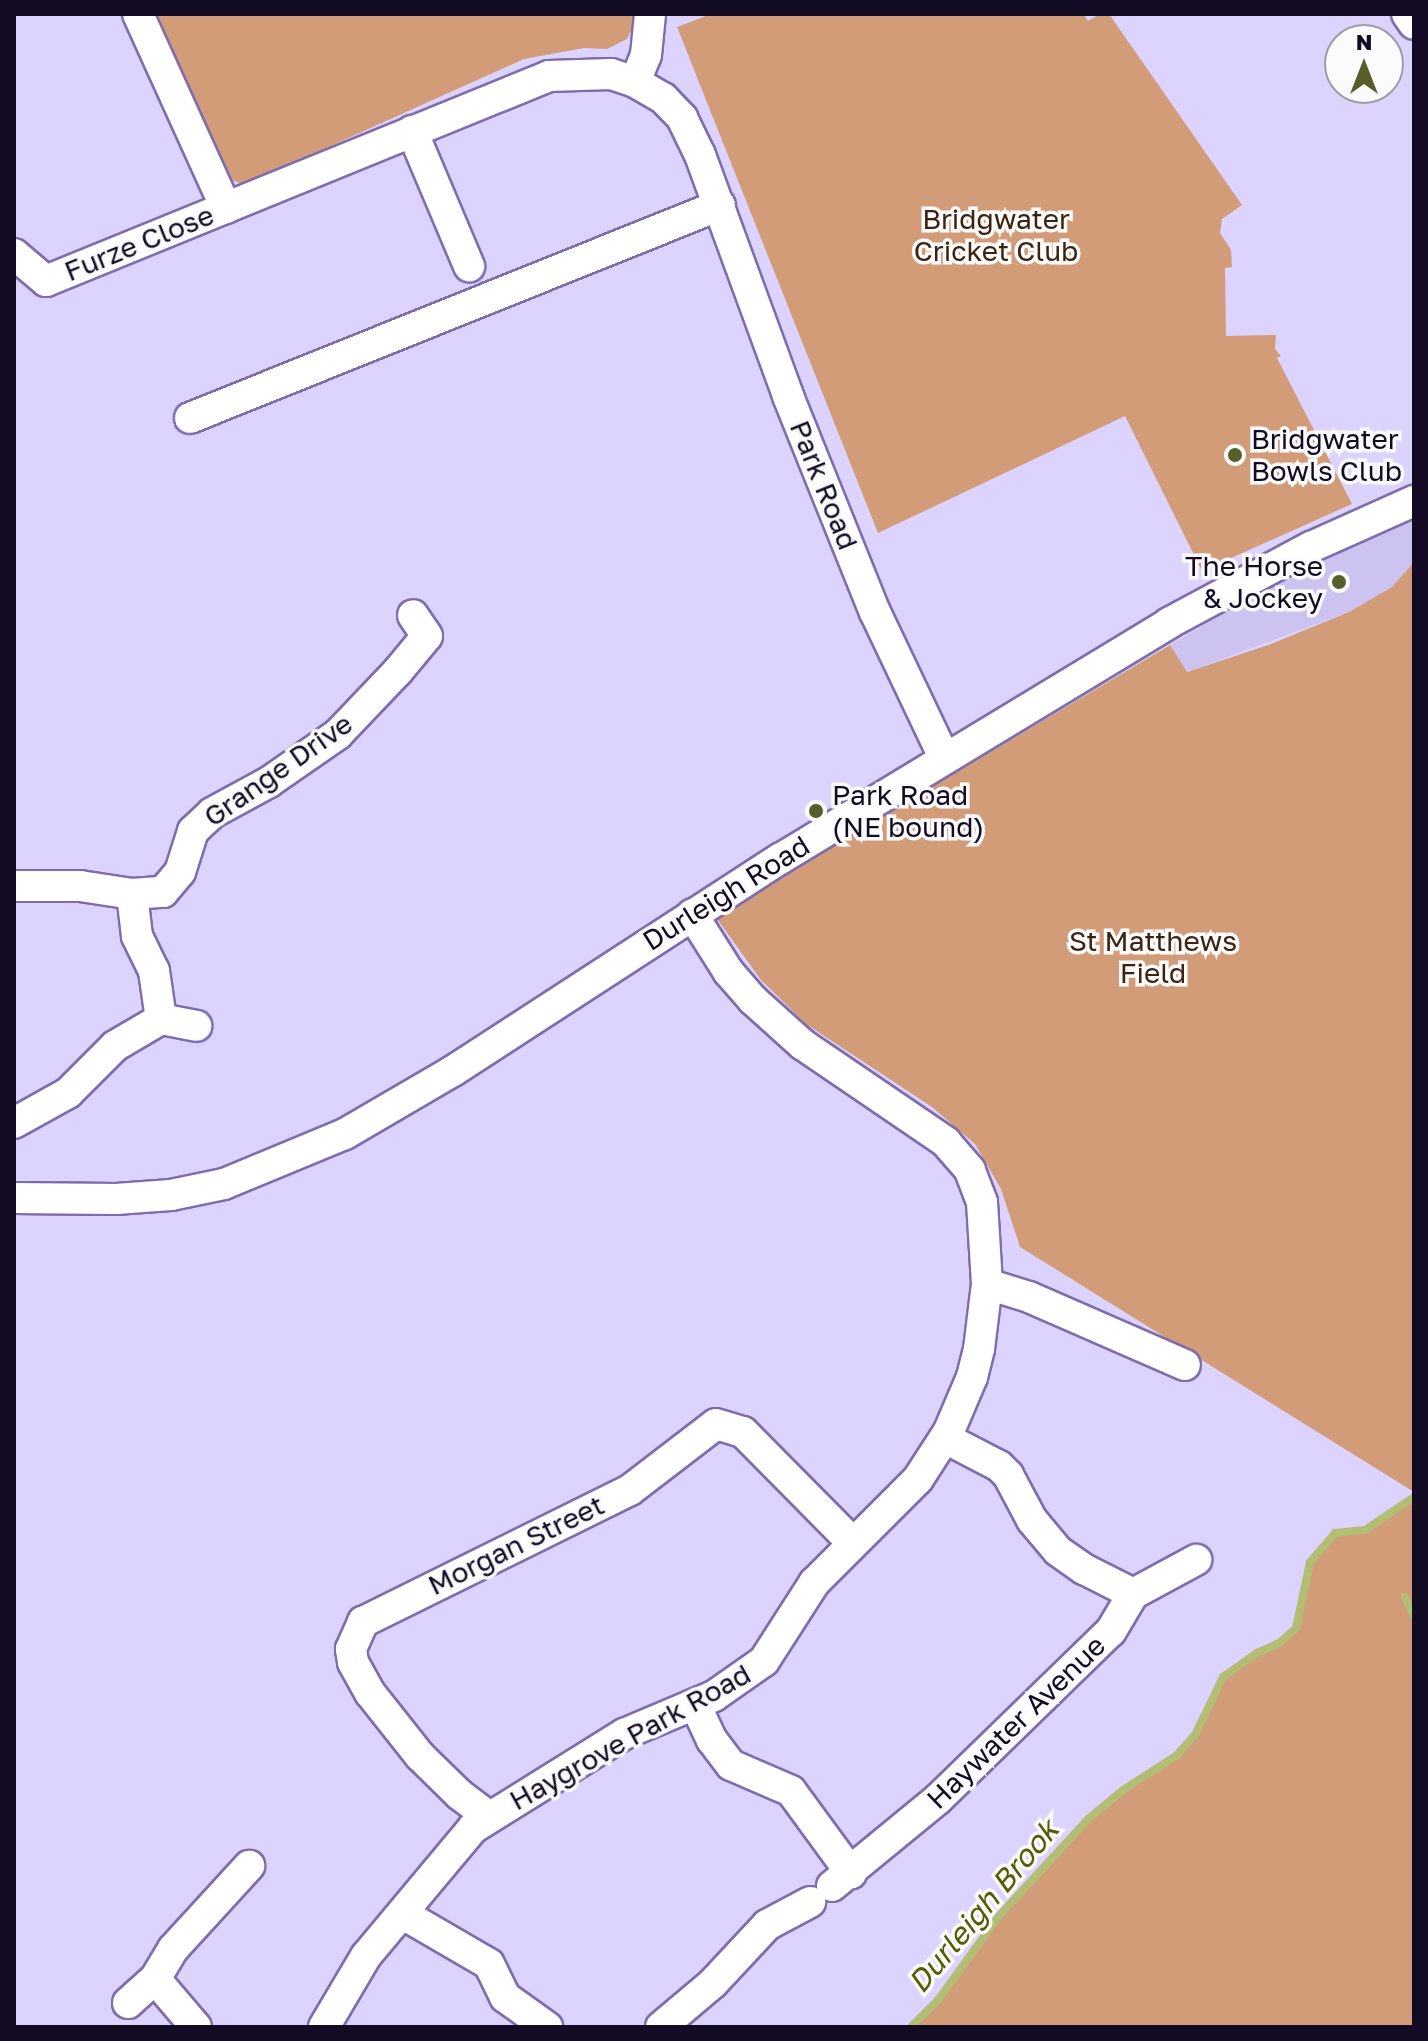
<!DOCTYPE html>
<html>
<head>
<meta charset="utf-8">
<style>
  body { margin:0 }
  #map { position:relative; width:1428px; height:2041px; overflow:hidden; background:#dcd3fe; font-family:"Golos Text",sans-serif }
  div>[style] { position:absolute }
  .built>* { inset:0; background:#cdc3f1 }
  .green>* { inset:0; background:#d29c78 }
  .stream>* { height:8px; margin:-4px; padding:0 4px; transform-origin:4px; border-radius:4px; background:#b3bd74 }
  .roads { filter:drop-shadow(2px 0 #7e6dae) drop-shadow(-2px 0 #7e6dae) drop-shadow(0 2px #7e6dae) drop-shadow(0 -2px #7e6dae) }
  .street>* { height:30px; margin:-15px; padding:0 15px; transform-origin:15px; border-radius:15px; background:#fff }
  .dots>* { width:22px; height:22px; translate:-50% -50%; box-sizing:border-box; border:4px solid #fbfbfb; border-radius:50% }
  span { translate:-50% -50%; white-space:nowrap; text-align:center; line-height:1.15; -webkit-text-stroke:7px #fbfbfb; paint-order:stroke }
  .park-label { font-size:28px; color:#3d230f }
  .street-label { font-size:28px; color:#120b23 }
  .poi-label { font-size:28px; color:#120b23 }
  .left { translate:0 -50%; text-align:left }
  .right { translate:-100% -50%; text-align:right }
  .water-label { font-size:30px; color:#545c02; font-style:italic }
  .frame { position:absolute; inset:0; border:16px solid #120b23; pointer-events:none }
  .north { position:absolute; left:1324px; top:24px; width:80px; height:80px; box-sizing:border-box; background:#fbfbfb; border:2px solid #9e9ba5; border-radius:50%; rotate:0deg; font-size:22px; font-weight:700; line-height:32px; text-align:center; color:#120b23 }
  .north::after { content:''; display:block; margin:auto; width:28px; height:36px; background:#575d2b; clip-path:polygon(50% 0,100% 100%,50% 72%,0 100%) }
</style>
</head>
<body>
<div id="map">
  <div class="built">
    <i style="clip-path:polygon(1414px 520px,1414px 562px,1392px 587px,1349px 612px,1187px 672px,1170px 645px,1311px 563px)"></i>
  </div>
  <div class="green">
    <i style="clip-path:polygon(157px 14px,637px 14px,637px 19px,627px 39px,607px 49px,584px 48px,524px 59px,244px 185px,227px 178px)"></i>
    <i style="clip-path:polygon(711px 14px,1083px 14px,1088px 21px,1100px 14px,1109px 14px,1242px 205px,1222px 219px,1220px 233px,1231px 250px,1232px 267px,1225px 268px,1226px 336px,1276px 335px,1275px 349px,1281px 356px,1277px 358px,1352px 504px,1202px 571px,1125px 416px,878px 533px,677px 27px)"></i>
    <i style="clip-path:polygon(1414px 562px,1414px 1492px,1020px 1247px,1001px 1189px,975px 1144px,932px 1107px,806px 1024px,761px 980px,715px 916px,1170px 645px,1187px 672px,1271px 644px,1349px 612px,1392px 587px)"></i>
    <i style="clip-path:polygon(1414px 1497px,1414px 2027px,911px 2027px,938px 2000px,998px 1917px,1088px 1819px,1123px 1790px,1176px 1756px,1195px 1735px,1223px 1677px,1257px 1653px,1279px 1643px,1296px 1629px,1305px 1599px,1310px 1562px,1335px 1533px,1365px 1530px)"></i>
  </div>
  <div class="stream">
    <i style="left:1405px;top:1597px;width:21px;rotate:65deg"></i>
    <i style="left:911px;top:2027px;width:38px;rotate:-45deg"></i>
    <i style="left:938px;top:2000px;width:102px;rotate:-54.1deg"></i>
    <i style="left:998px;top:1917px;width:133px;rotate:-47.4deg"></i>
    <i style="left:1088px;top:1819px;width:45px;rotate:-39.6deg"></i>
    <i style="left:1123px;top:1790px;width:63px;rotate:-32.7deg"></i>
    <i style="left:1176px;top:1756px;width:28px;rotate:-48deg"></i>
    <i style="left:1195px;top:1735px;width:64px;rotate:-64.2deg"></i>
    <i style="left:1223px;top:1677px;width:42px;rotate:-35.2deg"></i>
    <i style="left:1257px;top:1653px;width:24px;rotate:-24deg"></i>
    <i style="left:1279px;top:1643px;width:23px;rotate:-41deg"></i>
    <i style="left:1296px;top:1628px;width:67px;rotate:-78deg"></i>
    <i style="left:1310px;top:1562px;width:38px;rotate:-49deg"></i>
    <i style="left:1335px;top:1533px;width:30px;rotate:-6deg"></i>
    <i style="left:1365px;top:1530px;width:59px;rotate:-34deg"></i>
  </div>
  <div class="roads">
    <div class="street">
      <i style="left:138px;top:14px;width:213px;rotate:65.6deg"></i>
      <i style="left:1407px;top:14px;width:12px;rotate:55deg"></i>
      <i style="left:635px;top:82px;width:29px;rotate:-68deg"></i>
      <i style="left:646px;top:55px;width:41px;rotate:-84.4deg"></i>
      <i style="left:412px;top:131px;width:147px;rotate:67.1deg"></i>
      <i style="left:14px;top:254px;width:42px;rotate:40.2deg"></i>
      <i style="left:46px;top:281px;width:543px;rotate:-22.17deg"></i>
      <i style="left:549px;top:76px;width:62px;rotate:-1.8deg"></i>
      <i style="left:611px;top:74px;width:25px;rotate:18deg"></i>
      <i style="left:635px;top:82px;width:32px;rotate:30deg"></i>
      <i style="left:663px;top:98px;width:28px;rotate:46deg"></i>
      <i style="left:682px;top:118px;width:41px;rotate:64.1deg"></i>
      <i style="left:700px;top:155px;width:257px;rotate:69.9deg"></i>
      <i style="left:788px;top:396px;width:233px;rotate:68.1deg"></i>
      <i style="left:875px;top:612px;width:161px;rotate:64.6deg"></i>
      <i style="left:190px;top:418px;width:571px;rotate:-21.89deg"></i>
      <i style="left:14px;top:886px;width:66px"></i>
      <i style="left:80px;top:886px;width:53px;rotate:8.7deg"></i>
      <i style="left:132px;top:894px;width:31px;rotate:-4deg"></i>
      <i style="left:163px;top:892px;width:26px;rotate:-50deg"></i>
      <i style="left:180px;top:872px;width:43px;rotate:-72.4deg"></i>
      <i style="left:193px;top:831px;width:26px;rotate:-43deg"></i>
      <i style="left:212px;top:813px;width:65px;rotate:-28.5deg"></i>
      <i style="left:269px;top:782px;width:84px;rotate:-34.8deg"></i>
      <i style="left:338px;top:734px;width:87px;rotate:-46.4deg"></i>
      <i style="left:398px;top:671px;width:45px;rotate:-50.4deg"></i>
      <i style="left:427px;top:636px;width:25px;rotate:-124deg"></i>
      <i style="left:161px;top:1019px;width:36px;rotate:11deg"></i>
      <i style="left:14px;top:1123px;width:62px;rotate:-29.1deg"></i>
      <i style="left:68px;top:1093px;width:66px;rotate:-45deg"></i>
      <i style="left:115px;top:1046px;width:53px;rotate:-30.4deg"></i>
      <i style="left:161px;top:1019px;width:49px;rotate:-98.3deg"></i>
      <i style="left:154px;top:971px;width:39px;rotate:-116deg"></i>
      <i style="left:137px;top:936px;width:42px;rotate:-96.8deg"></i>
      <i style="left:14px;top:1198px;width:102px;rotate:0.6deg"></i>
      <i style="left:116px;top:1199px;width:55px;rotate:-4.2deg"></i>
      <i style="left:171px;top:1195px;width:54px;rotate:-11.7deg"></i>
      <i style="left:224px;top:1184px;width:131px;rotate:-22.5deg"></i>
      <i style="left:345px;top:1134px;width:125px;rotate:-30.3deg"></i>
      <i style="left:453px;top:1071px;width:390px;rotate:-33deg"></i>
      <i style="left:780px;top:859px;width:455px;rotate:-31.2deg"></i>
      <i style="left:1169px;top:623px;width:161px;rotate:-28.2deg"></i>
      <i style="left:1311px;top:547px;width:113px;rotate:-24.1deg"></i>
      <i style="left:987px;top:1284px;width:44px;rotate:17.2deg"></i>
      <i style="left:1029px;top:1297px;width:170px;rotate:23.6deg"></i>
      <i style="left:945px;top:1438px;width:61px;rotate:27.4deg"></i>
      <i style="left:999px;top:1466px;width:13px;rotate:45deg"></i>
      <i style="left:1008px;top:1475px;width:51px;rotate:61.9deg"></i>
      <i style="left:1032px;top:1520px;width:40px;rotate:50deg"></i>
      <i style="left:1058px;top:1551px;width:32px;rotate:35deg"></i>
      <i style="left:1084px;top:1569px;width:55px;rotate:27deg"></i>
      <i style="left:695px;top:1704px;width:40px;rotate:65deg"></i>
      <i style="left:712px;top:1740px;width:31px;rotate:53deg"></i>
      <i style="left:731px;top:1765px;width:65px;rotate:23.4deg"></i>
      <i style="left:791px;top:1791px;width:102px;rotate:53.8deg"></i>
      <i style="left:488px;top:1816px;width:35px;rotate:-143deg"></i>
      <i style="left:460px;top:1795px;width:56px;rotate:-135.7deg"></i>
      <i style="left:420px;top:1756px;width:80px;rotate:-128.4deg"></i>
      <i style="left:370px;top:1693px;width:35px;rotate:-119deg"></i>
      <i style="left:353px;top:1662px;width:13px;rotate:-99deg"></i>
      <i style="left:351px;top:1649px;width:30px;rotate:-66deg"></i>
      <i style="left:363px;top:1622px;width:298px;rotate:-26.3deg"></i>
      <i style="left:630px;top:1490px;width:108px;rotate:-37.5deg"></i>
      <i style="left:716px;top:1424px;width:28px;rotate:17deg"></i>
      <i style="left:743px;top:1432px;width:156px;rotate:45.3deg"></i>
      <i style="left:832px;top:1886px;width:137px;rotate:-39.4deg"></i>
      <i style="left:938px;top:1799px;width:241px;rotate:-44.2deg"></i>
      <i style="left:1111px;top:1631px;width:43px;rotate:-59.3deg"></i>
      <i style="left:1133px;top:1594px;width:72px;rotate:-28.4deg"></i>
      <i style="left:403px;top:1914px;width:99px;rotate:30.2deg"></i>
      <i style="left:489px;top:1964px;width:37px;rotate:64deg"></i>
      <i style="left:505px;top:1997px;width:52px;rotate:35.5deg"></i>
      <i style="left:128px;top:2003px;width:36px;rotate:-42deg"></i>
      <i style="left:196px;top:2027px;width:63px;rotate:-130.5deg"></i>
      <i style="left:155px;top:1979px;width:35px;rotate:-59deg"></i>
      <i style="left:173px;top:1949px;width:113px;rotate:-47.5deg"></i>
      <i style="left:324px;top:2027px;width:82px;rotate:-59.4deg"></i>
      <i style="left:366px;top:1956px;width:167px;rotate:-50.1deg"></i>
      <i style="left:473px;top:1828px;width:178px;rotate:-31.9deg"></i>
      <i style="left:624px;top:1734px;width:98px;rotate:-22.9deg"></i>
      <i style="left:714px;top:1696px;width:61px;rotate:-35deg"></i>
      <i style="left:764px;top:1661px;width:93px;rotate:-57.3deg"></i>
      <i style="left:814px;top:1583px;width:147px;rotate:-45deg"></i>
      <i style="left:918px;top:1479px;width:57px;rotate:-57.1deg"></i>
      <i style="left:949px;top:1431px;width:59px;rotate:-66.9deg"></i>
      <i style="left:972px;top:1377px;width:29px;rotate:-76deg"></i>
      <i style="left:979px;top:1349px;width:65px;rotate:-83deg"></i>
      <i style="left:987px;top:1284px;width:82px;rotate:-93.5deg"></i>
      <i style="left:982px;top:1202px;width:34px;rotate:-111deg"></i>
      <i style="left:970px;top:1170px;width:37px;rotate:-131deg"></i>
      <i style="left:946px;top:1142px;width:174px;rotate:-145.8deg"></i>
      <i style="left:802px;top:1044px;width:66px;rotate:-138.1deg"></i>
      <i style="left:753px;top:1000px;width:38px;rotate:-131deg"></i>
      <i style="left:728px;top:971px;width:67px;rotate:-122.3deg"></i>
      <i style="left:661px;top:2027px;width:68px;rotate:-40.2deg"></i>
      <i style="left:713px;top:1983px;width:79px;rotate:-47deg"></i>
      <i style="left:767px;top:1925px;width:49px;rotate:-28.1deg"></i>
    </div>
  </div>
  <div class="dots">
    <i style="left:1235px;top:455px;background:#575d2b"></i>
    <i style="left:1339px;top:582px;background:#575d2b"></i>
    <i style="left:816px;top:811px;background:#575d2b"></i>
  </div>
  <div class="park-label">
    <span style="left:996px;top:235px">Bridgwater<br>Cricket Club</span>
    <span style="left:1153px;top:957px">St Matthews<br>Field</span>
  </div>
  <div class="street-label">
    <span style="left:139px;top:243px;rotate:-22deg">Furze Close</span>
    <span style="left:824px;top:485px;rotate:68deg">Park Road</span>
    <span style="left:278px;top:770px;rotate:-35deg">Grange Drive</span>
    <span style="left:726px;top:893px;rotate:-32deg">Durleigh Road</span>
    <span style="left:516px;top:1545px;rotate:-26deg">Morgan Street</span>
    <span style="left:1016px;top:1722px;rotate:-44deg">Haywater Avenue</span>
    <span style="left:630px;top:1737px;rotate:-29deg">Haygrove Park Road</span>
  </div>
  <div class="poi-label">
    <span class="left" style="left:1251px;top:455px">Bridgwater<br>Bowls Club</span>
    <span class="right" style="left:1323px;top:582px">The Horse<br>&amp; Jockey</span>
    <span class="left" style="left:832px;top:811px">Park Road<br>(NE bound)</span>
  </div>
  <div class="water-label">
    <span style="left:983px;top:1906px;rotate:-50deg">Durleigh Brook</span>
  </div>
  <div class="frame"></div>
  <div class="north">N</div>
</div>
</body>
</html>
